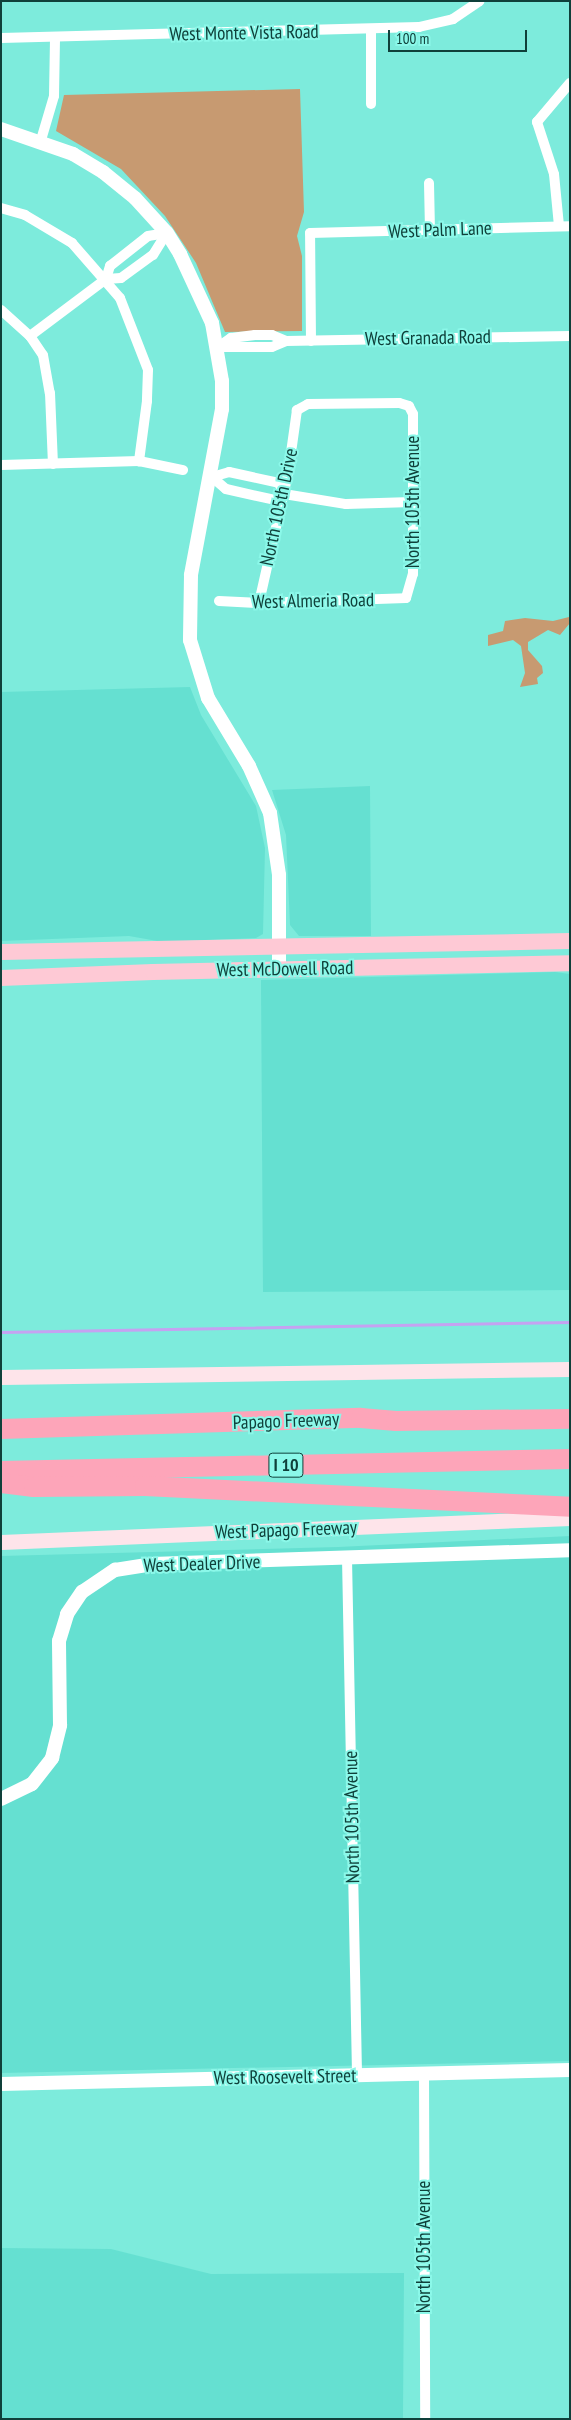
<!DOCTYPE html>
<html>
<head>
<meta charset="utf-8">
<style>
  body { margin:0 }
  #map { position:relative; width:571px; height:2420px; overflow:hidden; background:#7debdc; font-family:"PT Sans Narrow",sans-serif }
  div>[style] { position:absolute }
  .built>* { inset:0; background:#65e0d1 }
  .green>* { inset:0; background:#c79a71 }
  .stream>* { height:2.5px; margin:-1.25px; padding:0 1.25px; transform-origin:1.25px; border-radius:1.25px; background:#c5a2f1 }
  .minor>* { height:10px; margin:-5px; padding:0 5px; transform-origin:5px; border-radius:5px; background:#fff }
  .tertiary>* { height:14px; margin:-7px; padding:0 7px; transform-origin:7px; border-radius:7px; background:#fff }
  .secondary>* { height:15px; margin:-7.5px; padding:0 7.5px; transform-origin:7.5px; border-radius:7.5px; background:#fee4ea }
  .primary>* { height:16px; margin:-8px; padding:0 8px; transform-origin:8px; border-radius:8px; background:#fec9d5 }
  .motorway>* { height:20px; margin:-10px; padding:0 10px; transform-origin:10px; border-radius:10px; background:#fda5b9 }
  span { translate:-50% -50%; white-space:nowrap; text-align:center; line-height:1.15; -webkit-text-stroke:4px #8bf8e9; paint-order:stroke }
  .shield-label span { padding:1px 4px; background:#8bf8e9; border:1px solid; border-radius:4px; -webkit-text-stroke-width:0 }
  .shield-label { font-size:18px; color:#0f403a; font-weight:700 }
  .street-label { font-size:19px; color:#0f403a }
  .frame { position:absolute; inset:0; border:2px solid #0f403a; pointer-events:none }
  .scale { position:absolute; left:388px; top:30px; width:139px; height:22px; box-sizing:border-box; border:2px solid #0f403a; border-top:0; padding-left:6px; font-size:15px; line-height:18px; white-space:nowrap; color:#0f403a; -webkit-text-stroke:4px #8bf8e9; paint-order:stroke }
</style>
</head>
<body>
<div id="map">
  <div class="built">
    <i style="clip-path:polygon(190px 687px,201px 715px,256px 806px,265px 848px,263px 934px,256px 938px,163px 942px,129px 936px,1px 941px,1px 692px)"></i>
    <i style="clip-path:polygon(370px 786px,371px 936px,299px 936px,290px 925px,286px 835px,272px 790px)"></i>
    <i style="clip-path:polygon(555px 972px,570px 974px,570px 1290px,263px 1292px,261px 980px)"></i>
    <i style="clip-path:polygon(570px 1536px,570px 2061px,1px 2073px,1px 1556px,338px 1547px)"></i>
    <i style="clip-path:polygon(1px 2248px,111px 2249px,211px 2274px,404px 2273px,403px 2419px,1px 2419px)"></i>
  </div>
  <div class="green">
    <i style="clip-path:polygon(300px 89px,304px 212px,297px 236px,302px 256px,302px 331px,225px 332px,196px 263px,165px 216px,121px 169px,56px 131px,64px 95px)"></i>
    <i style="clip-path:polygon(525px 618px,553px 621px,569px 617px,570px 623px,560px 635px,548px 630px,528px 642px,528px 650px,542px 666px,543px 673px,537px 678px,538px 684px,520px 687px,525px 673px,521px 646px,513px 640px,488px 646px,488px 635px,503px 631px,505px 621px)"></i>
  </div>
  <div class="stream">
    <i style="left:1px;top:1332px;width:569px;rotate:-1.01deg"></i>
  </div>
  <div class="minor">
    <i style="left:371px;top:31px;width:73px;rotate:90deg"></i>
    <i style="left:1px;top:38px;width:418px;rotate:-1.5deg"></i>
    <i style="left:419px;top:27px;width:35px;rotate:-13deg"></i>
    <i style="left:453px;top:19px;width:32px;rotate:-34deg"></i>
    <i style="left:41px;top:140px;width:46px;rotate:-73.5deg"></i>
    <i style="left:54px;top:96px;width:59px;rotate:-89deg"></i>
    <i style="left:429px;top:183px;width:47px;rotate:88.8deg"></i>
    <i style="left:1px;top:208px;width:25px;rotate:16deg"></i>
    <i style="left:25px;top:215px;width:55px;rotate:30.8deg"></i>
    <i style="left:72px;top:243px;width:73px;rotate:48.9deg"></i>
    <i style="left:120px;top:298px;width:77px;rotate:68.7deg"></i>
    <i style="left:148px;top:370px;width:31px;rotate:92deg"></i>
    <i style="left:147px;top:401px;width:61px;rotate:97.6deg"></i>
    <i style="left:559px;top:226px;width:52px;rotate:-95.5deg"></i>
    <i style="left:554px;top:174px;width:55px;rotate:-108.1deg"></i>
    <i style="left:537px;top:122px;width:51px;rotate:-49.8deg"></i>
    <i style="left:106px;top:279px;width:15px;rotate:-4deg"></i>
    <i style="left:121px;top:278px;width:39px;rotate:-36deg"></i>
    <i style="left:153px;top:255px;width:26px;rotate:-58deg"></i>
    <i style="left:1px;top:310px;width:39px;rotate:42deg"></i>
    <i style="left:30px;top:336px;width:23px;rotate:56deg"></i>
    <i style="left:43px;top:355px;width:39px;rotate:80deg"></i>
    <i style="left:50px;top:393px;width:71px;rotate:87.6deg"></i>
    <i style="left:30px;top:336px;width:95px;rotate:-36.9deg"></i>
    <i style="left:106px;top:279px;width:14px;rotate:-73deg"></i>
    <i style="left:110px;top:266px;width:48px;rotate:-38.3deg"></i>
    <i style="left:148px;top:236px;width:19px;rotate:-9deg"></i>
    <i style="left:311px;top:341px;width:108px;rotate:-90.5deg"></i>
    <i style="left:310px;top:233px;width:260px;rotate:-1.5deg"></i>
    <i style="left:218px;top:347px;width:16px;rotate:-35deg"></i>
    <i style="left:231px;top:338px;width:24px;rotate:-7deg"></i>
    <i style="left:255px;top:335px;width:17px"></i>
    <i style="left:272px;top:335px;width:15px;rotate:23deg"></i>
    <i style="left:286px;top:341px;width:284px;rotate:-1deg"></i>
    <i style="left:218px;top:347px;width:54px"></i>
    <i style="left:272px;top:347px;width:15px;rotate:-23deg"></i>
    <i style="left:1px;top:465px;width:138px;rotate:-1.7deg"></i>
    <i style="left:139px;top:461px;width:45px;rotate:11.6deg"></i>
    <i style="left:212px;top:477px;width:18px;rotate:41deg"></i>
    <i style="left:226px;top:489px;width:50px;rotate:12.7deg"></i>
    <i style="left:275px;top:500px;width:11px;rotate:-34deg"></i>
    <i style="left:284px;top:494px;width:63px;rotate:9.2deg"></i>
    <i style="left:346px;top:504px;width:66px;rotate:-1.7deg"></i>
    <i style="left:212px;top:477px;width:18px;rotate:-16deg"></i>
    <i style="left:229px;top:472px;width:51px;rotate:12.4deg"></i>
    <i style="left:279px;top:483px;width:12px;rotate:66deg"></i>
    <i style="left:219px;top:601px;width:40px;rotate:2.9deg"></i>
    <i style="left:259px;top:603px;width:147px;rotate:-1.9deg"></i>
    <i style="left:406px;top:598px;width:25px;rotate:-74deg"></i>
    <i style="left:413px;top:574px;width:160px;rotate:-90deg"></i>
    <i style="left:413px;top:414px;width:9px;rotate:-117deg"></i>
    <i style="left:409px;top:406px;width:10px;rotate:-163deg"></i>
    <i style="left:399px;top:403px;width:91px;rotate:179.4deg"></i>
    <i style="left:308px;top:404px;width:13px;rotate:151deg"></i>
    <i style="left:297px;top:410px;width:65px;rotate:98deg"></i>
    <i style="left:288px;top:474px;width:132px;rotate:102.7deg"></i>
    <i style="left:347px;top:1558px;width:517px;rotate:88.89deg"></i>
    <i style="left:424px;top:2074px;width:345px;rotate:89.8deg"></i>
  </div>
  <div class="tertiary">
    <i style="left:1px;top:129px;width:76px;rotate:19.1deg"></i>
    <i style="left:73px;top:154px;width:35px;rotate:31deg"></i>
    <i style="left:103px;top:172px;width:41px;rotate:39.1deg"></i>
    <i style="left:135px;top:198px;width:47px;rotate:47.6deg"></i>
    <i style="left:167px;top:233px;width:25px;rotate:58deg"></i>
    <i style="left:180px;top:254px;width:76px;rotate:65.1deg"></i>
    <i style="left:212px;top:323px;width:59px;rotate:80.2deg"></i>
    <i style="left:222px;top:381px;width:28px;rotate:90deg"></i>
    <i style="left:222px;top:409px;width:169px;rotate:100.6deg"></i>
    <i style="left:191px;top:575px;width:65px;rotate:90.9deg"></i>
    <i style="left:190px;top:640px;width:61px;rotate:72.8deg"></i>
    <i style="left:208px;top:698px;width:79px;rotate:58.9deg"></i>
    <i style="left:249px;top:766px;width:51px;rotate:65.9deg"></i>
    <i style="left:270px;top:813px;width:63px;rotate:81.7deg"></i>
    <i style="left:279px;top:875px;width:95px;rotate:90deg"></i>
    <i style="left:1px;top:1799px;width:34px;rotate:-26deg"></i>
    <i style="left:32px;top:1784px;width:33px;rotate:-52deg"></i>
    <i style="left:52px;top:1758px;width:34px;rotate:-76deg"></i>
    <i style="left:60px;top:1725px;width:84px;rotate:-90.7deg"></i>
    <i style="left:59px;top:1641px;width:28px;rotate:-73deg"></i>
    <i style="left:67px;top:1614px;width:27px;rotate:-56deg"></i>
    <i style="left:82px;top:1592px;width:40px;rotate:-34deg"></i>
    <i style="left:115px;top:1570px;width:37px;rotate:-9deg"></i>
    <i style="left:152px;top:1564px;width:418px;rotate:-1.9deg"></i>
    <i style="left:1px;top:2084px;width:569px;rotate:-1.41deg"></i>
  </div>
  <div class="secondary">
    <i style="left:1px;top:1377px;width:569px;rotate:-0.81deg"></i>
    <i style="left:1px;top:1542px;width:570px;rotate:-2.42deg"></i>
  </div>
  <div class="primary">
    <i style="left:1px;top:952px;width:569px;rotate:-1.11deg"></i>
    <i style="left:1px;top:978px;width:152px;rotate:-2.3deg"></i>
    <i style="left:153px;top:972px;width:417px;rotate:-1.2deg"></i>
  </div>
  <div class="motorway">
    <i style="left:1px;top:1429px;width:360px;rotate:-1.8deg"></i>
    <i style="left:361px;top:1418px;width:35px;rotate:5deg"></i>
    <i style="left:396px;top:1421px;width:174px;rotate:-0.7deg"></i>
    <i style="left:1px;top:1471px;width:569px;rotate:-1.21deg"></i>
    <i style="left:1px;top:1483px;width:33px;rotate:7deg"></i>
    <i style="left:34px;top:1487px;width:111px;rotate:-0.5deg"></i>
    <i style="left:145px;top:1486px;width:426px;rotate:2.8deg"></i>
  </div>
  <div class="shield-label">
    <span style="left:286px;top:1465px">I 10</span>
  </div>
  <div class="street-label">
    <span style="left:244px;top:33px;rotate:-1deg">West Monte Vista Road</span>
    <span style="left:440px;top:230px;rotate:-2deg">West Palm Lane</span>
    <span style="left:428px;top:338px;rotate:-1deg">West Granada Road</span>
    <span style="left:413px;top:502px;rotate:-90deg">North 105th Avenue</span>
    <span style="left:279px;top:507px;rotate:-78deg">North 105th Drive</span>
    <span style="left:313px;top:601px;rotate:-1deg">West Almeria Road</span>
    <span style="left:285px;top:969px;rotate:-1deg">West McDowell Road</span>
    <span style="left:286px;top:1421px;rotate:-2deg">Papago Freeway</span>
    <span style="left:286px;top:1530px;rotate:-2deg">West Papago Freeway</span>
    <span style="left:202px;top:1564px;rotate:-2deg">West Dealer Drive</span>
    <span style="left:352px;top:1817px;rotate:-91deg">North 105th Avenue</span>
    <span style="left:285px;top:2077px;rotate:-1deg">West Roosevelt Street</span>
    <span style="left:424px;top:2247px;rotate:-90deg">North 105th Avenue</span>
  </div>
  <div class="frame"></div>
  <div class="scale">100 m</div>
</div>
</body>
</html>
